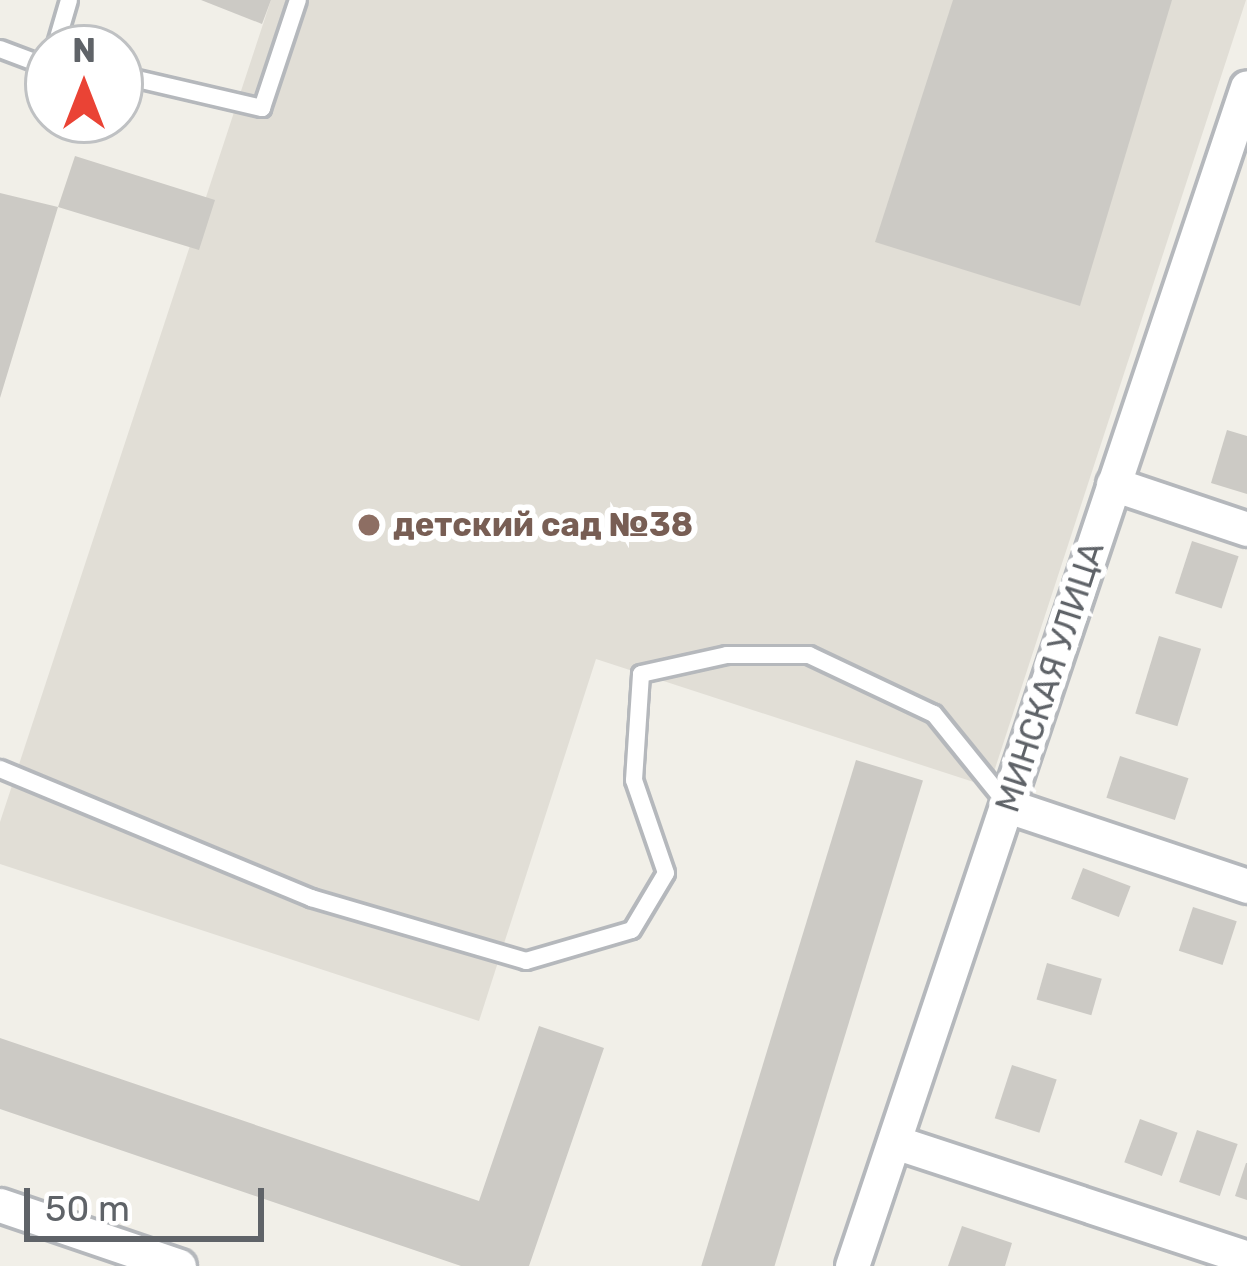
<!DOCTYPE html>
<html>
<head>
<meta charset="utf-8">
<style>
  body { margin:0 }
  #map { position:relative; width:1247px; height:1266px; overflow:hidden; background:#f1efe8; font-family:Rubik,sans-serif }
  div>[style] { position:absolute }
  .education>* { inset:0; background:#e1ded6 }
  .building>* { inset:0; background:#cccac5; transform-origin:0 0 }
  .roads { filter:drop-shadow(3px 0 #b5b8bc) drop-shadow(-3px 0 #b5b8bc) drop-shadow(0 3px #b5b8bc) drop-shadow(0 -3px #b5b8bc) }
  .lane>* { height:16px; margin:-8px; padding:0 8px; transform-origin:8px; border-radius:8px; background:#fff }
  .street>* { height:33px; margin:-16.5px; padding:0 16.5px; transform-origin:16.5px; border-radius:16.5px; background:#fff }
  .dots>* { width:33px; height:33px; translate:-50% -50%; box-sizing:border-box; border:6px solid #fff; border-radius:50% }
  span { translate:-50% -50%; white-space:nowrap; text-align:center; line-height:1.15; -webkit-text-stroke:12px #fff; paint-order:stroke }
  .education-label { font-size:33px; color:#785e54; font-weight:700 }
  .left { translate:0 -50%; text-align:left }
  .street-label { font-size:33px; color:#5f6368 }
  .north { position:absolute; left:24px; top:24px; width:120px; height:120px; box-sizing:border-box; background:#fff; border:3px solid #bfc1c3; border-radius:50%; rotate:0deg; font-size:33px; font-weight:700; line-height:48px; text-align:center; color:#5f6368 }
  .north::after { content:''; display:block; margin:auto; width:42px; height:54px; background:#ea4335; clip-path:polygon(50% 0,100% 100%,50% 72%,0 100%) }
  .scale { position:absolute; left:24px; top:1188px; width:240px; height:54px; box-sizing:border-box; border:6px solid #5f6368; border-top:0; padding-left:15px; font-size:36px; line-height:42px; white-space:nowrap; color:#5f6368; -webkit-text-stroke:9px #fff; paint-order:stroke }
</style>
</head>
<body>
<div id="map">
  <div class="education">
    <i style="clip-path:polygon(271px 0,1246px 0,989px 787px,596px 659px,479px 1021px,0 864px,0 822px)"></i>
  </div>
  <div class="building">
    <i style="clip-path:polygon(201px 0,271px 0,262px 24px)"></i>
    <i style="clip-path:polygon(953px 0,1172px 0,1080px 306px,875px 242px)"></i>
    <i style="clip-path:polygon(75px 156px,215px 200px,199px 250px,58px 207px,0 398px,0 193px,58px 207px)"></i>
    <i style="clip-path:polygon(1227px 430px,1247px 436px,1247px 494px,1211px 483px)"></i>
    <i style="left:1192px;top:541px;width:49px;height:55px;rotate:18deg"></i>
    <i style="left:1159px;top:636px;width:44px;height:81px;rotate:17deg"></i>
    <i style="left:1120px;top:756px;width:72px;height:44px;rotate:18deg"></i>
    <i style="left:856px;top:760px;width:70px;height:533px;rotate:17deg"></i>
    <i style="left:1083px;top:868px;width:51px;height:33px;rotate:21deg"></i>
    <i style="left:1193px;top:907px;width:46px;height:46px;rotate:18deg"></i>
    <i style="left:1047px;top:963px;width:57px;height:38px;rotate:16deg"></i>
    <i style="clip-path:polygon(539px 1026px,604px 1048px,529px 1266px,461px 1266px,0 1109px,0 1038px,479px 1201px)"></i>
    <i style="left:1012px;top:1065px;width:47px;height:56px;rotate:18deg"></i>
    <i style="left:1140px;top:1119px;width:40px;height:46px;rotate:20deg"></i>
    <i style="left:1197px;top:1130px;width:43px;height:55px;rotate:19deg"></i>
    <i style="clip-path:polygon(1246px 1163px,1247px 1163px,1247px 1200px,1235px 1196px)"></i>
    <i style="clip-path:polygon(962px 1226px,1012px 1243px,1005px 1266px,948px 1266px)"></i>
  </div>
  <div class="roads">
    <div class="lane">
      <i style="left:55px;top:48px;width:50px;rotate:-73.7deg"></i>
      <i style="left:0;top:49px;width:51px;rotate:20.6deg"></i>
      <i style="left:120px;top:75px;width:146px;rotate:13.1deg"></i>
      <i style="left:262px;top:108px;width:114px;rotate:-71.6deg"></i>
      <i style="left:0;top:769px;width:337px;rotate:22.5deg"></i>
      <i style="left:311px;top:898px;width:224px;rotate:16.3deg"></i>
      <i style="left:526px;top:961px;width:110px;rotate:-16.3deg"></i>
      <i style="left:632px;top:930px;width:66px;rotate:-59.2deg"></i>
      <i style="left:666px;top:873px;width:98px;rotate:-109deg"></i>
      <i style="left:634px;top:780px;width:106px;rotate:-86.2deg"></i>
      <i style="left:641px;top:674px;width:88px;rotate:-12.5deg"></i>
      <i style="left:727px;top:655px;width:82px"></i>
      <i style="left:809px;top:655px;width:138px;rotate:25.3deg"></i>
      <i style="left:934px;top:714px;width:116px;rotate:51deg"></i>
    </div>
    <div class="street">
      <i style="left:1113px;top:484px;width:141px;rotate:18.6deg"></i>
      <i style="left:1008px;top:806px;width:252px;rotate:18.5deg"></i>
      <i style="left:898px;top:1143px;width:367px;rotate:18.2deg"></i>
      <i style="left:0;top:1205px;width:189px;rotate:18.8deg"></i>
      <i style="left:852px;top:1266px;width:1243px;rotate:-71.48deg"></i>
    </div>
  </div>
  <div class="dots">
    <i style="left:369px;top:525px;background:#8d6e63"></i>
  </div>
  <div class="education-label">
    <span class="left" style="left:393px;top:525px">детский сад №38</span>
  </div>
  <div class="street-label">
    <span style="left:1050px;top:677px;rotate:-72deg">МИНСКАЯ УЛИЦА</span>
  </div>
  <div class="north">N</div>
  <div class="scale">50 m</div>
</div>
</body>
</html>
